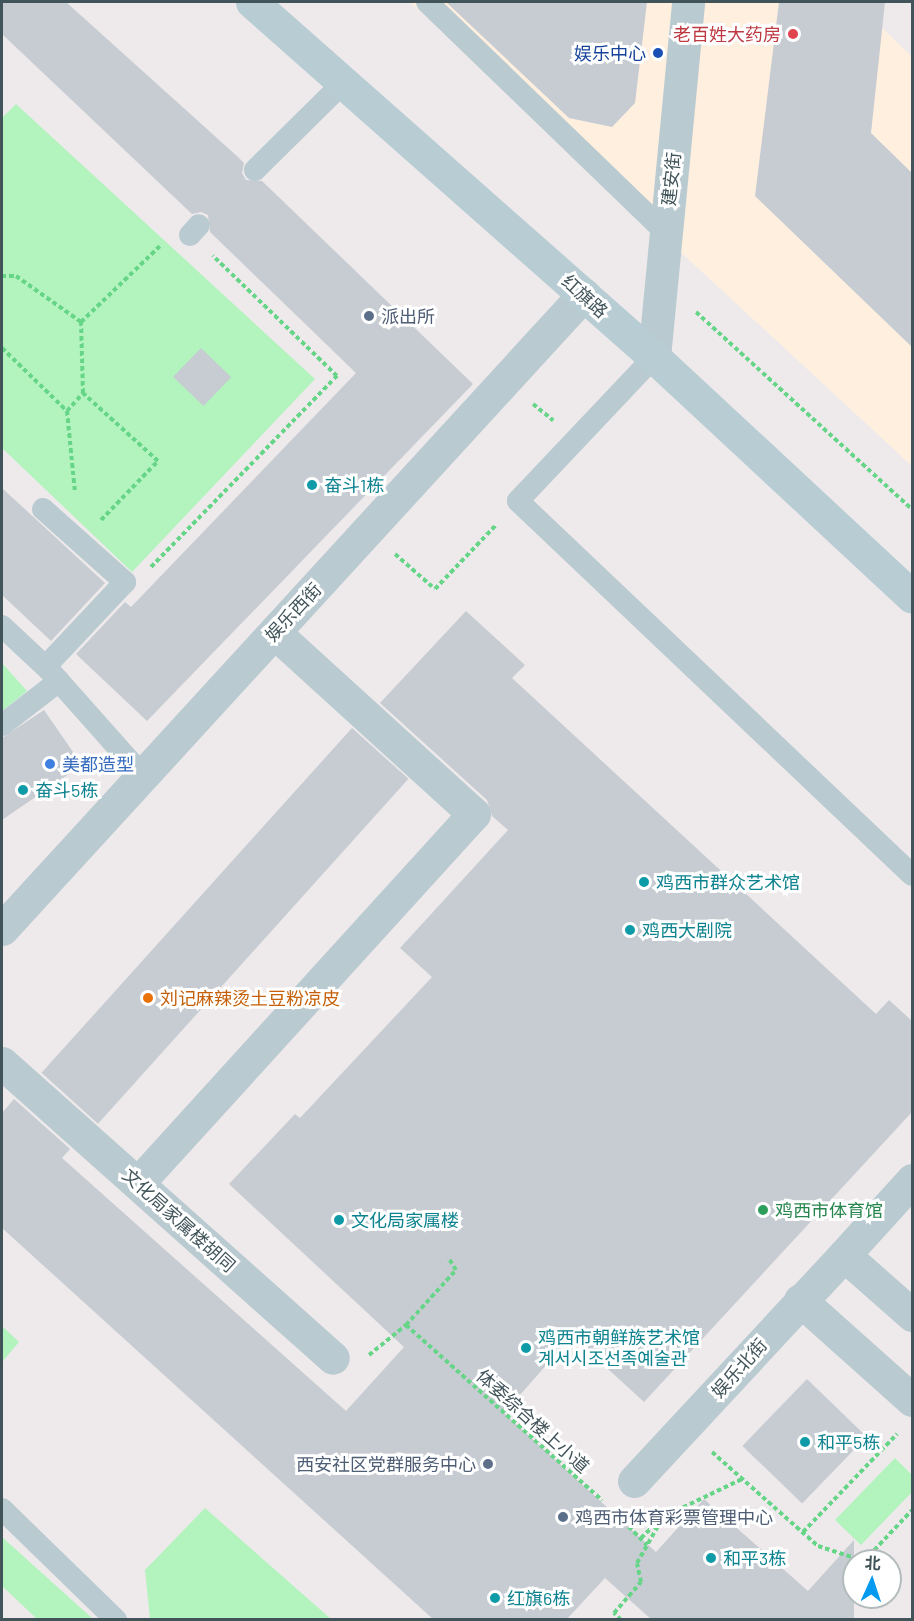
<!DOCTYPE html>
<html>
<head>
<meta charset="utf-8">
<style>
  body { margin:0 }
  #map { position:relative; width:914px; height:1621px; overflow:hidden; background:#eeeaeb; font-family:Barlow,"Noto Sans SC","Noto Sans KR",sans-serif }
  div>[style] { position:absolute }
  .commercial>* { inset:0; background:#feefdf }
  .green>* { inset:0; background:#b2f3be }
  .building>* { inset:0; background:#c6ccd1; transform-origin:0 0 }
  .path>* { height:4px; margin-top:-2px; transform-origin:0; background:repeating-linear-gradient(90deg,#66d588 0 4.5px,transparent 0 7.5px) }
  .lane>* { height:22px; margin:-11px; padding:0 11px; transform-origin:11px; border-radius:11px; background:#b9cad0 }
  .street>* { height:33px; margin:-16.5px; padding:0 16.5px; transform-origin:16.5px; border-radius:16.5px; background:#b9cad0 }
  .secondary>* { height:33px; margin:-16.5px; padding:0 16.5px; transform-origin:16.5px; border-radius:16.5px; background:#b8ccd4 }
  .dots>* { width:16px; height:16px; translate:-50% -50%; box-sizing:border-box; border:3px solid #fff; border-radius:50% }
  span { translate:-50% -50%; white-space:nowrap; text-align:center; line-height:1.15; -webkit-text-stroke:6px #fff; paint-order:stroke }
  .health-label { font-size:18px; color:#be3a42 }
  .right { translate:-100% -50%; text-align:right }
  .transit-label { font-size:18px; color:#164399 }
  .street-label { font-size:18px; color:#41545a }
  .service-label { font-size:18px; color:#4e5e75 }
  .left { translate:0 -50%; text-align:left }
  .culture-label { font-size:18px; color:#0d838f }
  .shop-label { font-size:18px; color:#366cbe }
  .food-label { font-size:18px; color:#c56008 }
  .leisure-label { font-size:18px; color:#27864d }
  .frame { position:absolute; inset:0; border:3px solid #41545a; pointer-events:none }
  .north { position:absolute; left:842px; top:1549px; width:60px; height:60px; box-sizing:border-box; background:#fff; border:2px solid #b3bbbd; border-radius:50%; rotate:3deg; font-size:16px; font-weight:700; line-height:24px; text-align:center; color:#41545a }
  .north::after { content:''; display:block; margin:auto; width:21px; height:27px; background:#049aef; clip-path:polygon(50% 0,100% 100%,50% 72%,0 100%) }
</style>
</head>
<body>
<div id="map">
  <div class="commercial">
    <i style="clip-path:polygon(410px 2px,855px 2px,912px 57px,912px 466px)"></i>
  </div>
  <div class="green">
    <i style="clip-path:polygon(16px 104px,315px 379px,132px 572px,2px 448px,2px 118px)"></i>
    <i style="clip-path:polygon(2px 663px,27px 691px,2px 711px)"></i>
    <i style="clip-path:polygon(2px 1326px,19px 1342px,2px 1362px)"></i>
    <i style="clip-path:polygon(895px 1458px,912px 1475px,912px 1492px,861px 1545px,835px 1520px)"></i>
    <i style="clip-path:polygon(205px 1508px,331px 1619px,150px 1619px,145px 1570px)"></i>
    <i style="clip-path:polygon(2px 1537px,93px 1619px,37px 1619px,2px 1586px)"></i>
  </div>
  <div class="building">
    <i style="clip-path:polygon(2px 2px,66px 2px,238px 157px,244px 163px,242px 173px,246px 180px,262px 181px,473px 384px,147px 721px,76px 654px,125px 602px,131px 607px,356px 373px,210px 232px,208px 215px,201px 212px,192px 214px,2px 34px)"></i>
    <i style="clip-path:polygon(446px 2px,647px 2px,635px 103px,612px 127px,569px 118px)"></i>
    <i style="clip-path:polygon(779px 2px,885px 2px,871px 133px,912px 173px,912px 347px,755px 196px)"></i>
    <i style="left:201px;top:348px;width:42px;height:40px;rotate:44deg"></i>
    <i style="clip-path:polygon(2px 488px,105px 583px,51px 641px,2px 595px)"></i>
    <i style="clip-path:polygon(466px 611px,525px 665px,512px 678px,876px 1014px,889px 1000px,912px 1021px,912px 1112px,644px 1402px,572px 1336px,504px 1413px,656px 1552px,704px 1499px,808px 1591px,854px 1540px,854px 1620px,652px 1620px,605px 1578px,566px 1620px,434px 1620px,2px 1228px,2px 1113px,14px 1099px,70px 1149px,62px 1158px,346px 1411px,404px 1347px,229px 1184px,295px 1114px,300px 1118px,432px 977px,400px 948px,508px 830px,492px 816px,487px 800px,380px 703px)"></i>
    <i style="clip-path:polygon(44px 710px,82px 765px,2px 820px,2px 738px)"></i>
    <i style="left:352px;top:728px;width:76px;height:464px;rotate:42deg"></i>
    <i style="left:807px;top:1379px;width:83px;height:93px;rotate:44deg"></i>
  </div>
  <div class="path">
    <i style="left:2px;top:276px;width:14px"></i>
    <i style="left:16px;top:276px;width:80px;rotate:35.3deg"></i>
    <i style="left:696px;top:312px;width:292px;rotate:42.4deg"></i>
    <i style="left:2px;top:348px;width:91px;rotate:44.1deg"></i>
    <i style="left:67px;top:411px;width:24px;rotate:-48deg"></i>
    <i style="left:533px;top:404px;width:26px;rotate:39deg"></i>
    <i style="left:67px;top:411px;width:82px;rotate:84.4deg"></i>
    <i style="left:101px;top:520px;width:82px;rotate:-46deg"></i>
    <i style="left:158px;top:461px;width:101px;rotate:-137.8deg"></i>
    <i style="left:83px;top:393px;width:71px;rotate:-91.6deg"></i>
    <i style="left:81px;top:322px;width:111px;rotate:-43.9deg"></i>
    <i style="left:395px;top:554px;width:53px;rotate:41.2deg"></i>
    <i style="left:435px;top:589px;width:90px;rotate:-46.4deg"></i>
    <i style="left:151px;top:567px;width:267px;rotate:-45.8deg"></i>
    <i style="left:337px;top:376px;width:173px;rotate:-135.9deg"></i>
    <i style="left:406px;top:1325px;width:74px;rotate:-47.7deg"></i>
    <i style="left:456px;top:1270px;width:15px;rotate:-122deg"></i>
    <i style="left:369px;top:1355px;width:48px;rotate:-39deg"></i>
    <i style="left:406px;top:1325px;width:263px;rotate:41.8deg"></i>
    <i style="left:712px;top:1452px;width:142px;rotate:41.6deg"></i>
    <i style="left:818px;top:1546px;width:48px;rotate:18.1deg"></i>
    <i style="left:864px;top:1561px;width:70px;rotate:-46.7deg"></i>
    <i style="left:618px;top:1516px;width:41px;rotate:45deg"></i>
    <i style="left:803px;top:1532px;width:136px;rotate:-46.2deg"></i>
    <i style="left:641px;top:1538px;width:30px;rotate:-44deg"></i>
    <i style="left:663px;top:1517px;width:11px;rotate:-128deg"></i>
    <i style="left:621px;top:1620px;width:10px;rotate:-135deg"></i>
    <i style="left:614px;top:1613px;width:41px;rotate:-48.9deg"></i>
    <i style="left:641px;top:1582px;width:19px;rotate:-102deg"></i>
    <i style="left:637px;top:1563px;width:53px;rotate:-60.5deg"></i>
    <i style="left:663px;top:1517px;width:88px;rotate:-25.7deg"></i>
  </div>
  <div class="lane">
    <i style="left:427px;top:2px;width:332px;rotate:44deg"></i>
    <i style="left:255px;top:170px;width:125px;rotate:-44.7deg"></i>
    <i style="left:190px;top:235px;width:13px;rotate:-48deg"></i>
    <i style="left:654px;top:357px;width:198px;rotate:133.4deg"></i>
    <i style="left:518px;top:501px;width:543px;rotate:43.51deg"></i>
    <i style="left:43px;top:509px;width:110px;rotate:41.7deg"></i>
    <i style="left:125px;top:582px;width:115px;rotate:133.2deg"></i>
    <i style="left:2px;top:626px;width:64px;rotate:43.1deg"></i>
    <i style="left:49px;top:670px;width:142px;rotate:48.4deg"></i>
    <i style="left:2px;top:725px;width:72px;rotate:-37.7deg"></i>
    <i style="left:2px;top:1509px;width:159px;rotate:44.2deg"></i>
  </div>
  <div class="street">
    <i style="left:654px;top:357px;width:357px;rotate:-84.5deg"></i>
    <i style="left:2px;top:929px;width:861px;rotate:-47.49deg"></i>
    <i style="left:2px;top:1063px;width:443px;rotate:41.7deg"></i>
    <i style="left:912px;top:1180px;width:101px;rotate:132.2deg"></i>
    <i style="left:844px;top:1255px;width:91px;rotate:41.4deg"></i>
    <i style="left:138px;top:1183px;width:499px;rotate:-47.7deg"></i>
    <i style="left:474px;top:814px;width:270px;rotate:-137.7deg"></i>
    <i style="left:800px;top:1300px;width:150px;rotate:41.8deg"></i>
    <i style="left:634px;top:1481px;width:309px;rotate:-47.1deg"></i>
  </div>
  <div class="secondary">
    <i style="left:252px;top:2px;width:536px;rotate:41.45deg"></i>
    <i style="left:654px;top:357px;width:352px;rotate:42.9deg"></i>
  </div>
  <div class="dots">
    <i style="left:793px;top:34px;background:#e0444e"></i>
    <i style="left:658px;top:53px;background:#1a4fb4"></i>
    <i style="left:369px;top:316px;background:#5c6f8a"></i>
    <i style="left:312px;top:485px;background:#0f9aa8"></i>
    <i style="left:50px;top:764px;background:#3f7fe0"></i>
    <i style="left:23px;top:790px;background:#0f9aa8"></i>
    <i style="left:644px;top:882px;background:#0f9aa8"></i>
    <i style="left:630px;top:930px;background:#0f9aa8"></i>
    <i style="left:148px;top:998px;background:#e8710a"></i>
    <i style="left:763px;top:1210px;background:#2e9e5b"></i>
    <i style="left:339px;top:1220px;background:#0f9aa8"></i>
    <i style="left:526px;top:1348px;background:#0f9aa8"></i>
    <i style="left:805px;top:1442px;background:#0f9aa8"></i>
    <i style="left:488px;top:1464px;background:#5c6f8a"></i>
    <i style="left:563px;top:1517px;background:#5c6f8a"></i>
    <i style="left:711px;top:1558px;background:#0f9aa8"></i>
    <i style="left:495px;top:1598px;background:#0f9aa8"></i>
  </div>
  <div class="health-label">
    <span class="right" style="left:781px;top:34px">老百姓大药房</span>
  </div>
  <div class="transit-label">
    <span class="right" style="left:646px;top:53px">娱乐中心</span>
  </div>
  <div class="street-label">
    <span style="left:671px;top:179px;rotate:-84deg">建安街</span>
    <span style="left:585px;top:296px;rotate:42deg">红旗路</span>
    <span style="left:293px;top:612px;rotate:-47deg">娱乐西街</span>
    <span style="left:179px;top:1220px;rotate:42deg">文化局家属楼胡同</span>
    <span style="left:739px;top:1368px;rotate:-48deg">娱乐北街</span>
    <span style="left:533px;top:1421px;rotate:42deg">体委综合楼上小道</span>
  </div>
  <div class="service-label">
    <span class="left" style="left:381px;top:316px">派出所</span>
    <span class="right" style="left:476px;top:1464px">西安社区党群服务中心</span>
    <span class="left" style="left:575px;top:1517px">鸡西市体育彩票管理中心</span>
  </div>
  <div class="culture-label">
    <span class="left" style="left:324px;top:485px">奋斗1栋</span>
    <span class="left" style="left:35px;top:790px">奋斗5栋</span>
    <span class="left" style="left:656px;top:882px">鸡西市群众艺术馆</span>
    <span class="left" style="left:642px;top:930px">鸡西大剧院</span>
    <span class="left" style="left:351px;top:1220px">文化局家属楼</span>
    <span class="left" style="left:538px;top:1348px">鸡西市朝鲜族艺术馆<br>계서시조선족예술관</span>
    <span class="left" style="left:817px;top:1442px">和平5栋</span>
    <span class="left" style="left:723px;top:1558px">和平3栋</span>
    <span class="left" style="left:507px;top:1598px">红旗6栋</span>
  </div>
  <div class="shop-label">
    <span class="left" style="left:62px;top:764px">美都造型</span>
  </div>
  <div class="food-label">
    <span class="left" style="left:160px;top:998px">刘记麻辣烫土豆粉凉皮</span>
  </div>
  <div class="leisure-label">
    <span class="left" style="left:775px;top:1210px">鸡西市体育馆</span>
  </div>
  <div class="frame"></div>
  <div class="north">北</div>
</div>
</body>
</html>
